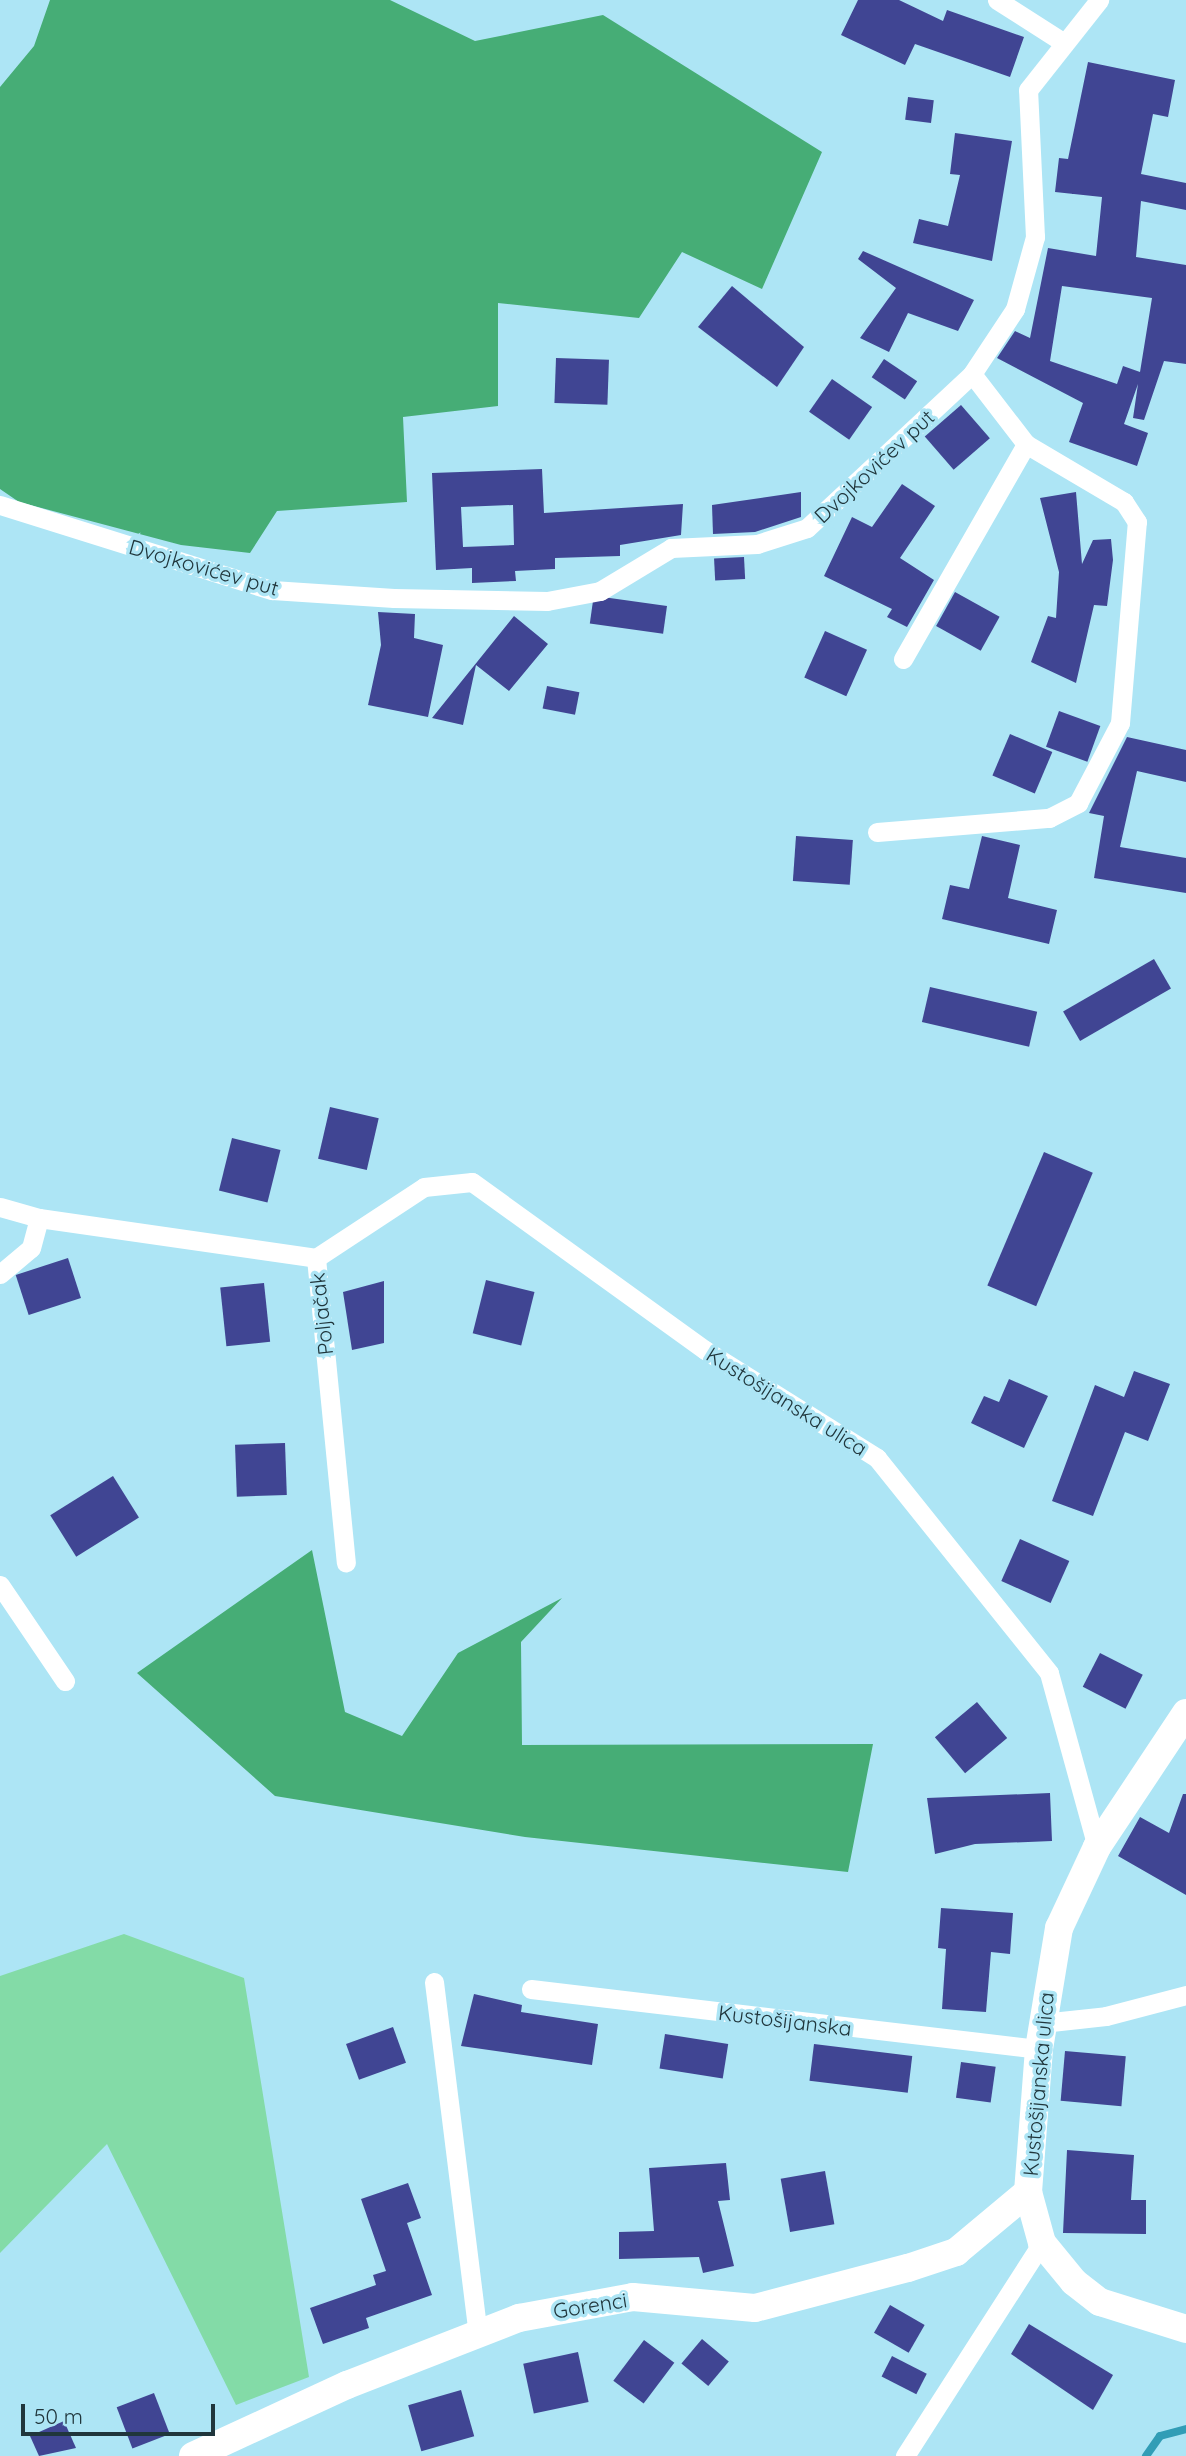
<!DOCTYPE html>
<html>
<head>
<meta charset="utf-8">
<style>
  body { margin:0 }
  #map { position:relative; width:1186px; height:2456px; overflow:hidden; background:#ade5f5; font-family:Quicksand,sans-serif }
  div>[style] { position:absolute }
  .green>* { inset:0; background:#83dba7 }
  .forest>* { inset:0; background:#46ad76 }
  .stream>* { height:8px; margin:-4px; padding:0 4px; transform-origin:4px; border-radius:4px; background:#319db6 }
  .building>* { inset:0; background:#404593; transform-origin:0 0 }
  .street>* { height:19px; margin:-9.5px; padding:0 9.5px; transform-origin:9.5px; border-radius:9.5px; background:#fff }
  .secondary>* { height:28px; margin:-14px; padding:0 14px; transform-origin:14px; border-radius:14px; background:#fff }
  span { translate:-50% -50%; white-space:nowrap; text-align:center; line-height:1.15; -webkit-text-stroke:7px #ade5f5; paint-order:stroke }
  .street-label { font-size:21px; color:#20363c }
  .scale { position:absolute; left:21px; top:2404px; width:194px; height:32px; box-sizing:border-box; border:4px solid #20363c; border-top:0; padding-left:9px; font-size:21px; line-height:24px; white-space:nowrap; color:#20363c; -webkit-text-stroke:5px #ade5f5; paint-order:stroke }
</style>
</head>
<body>
<div id="map">
  <div class="green">
    <i style="clip-path:polygon(124px 1934px,244px 1978px,309px 2377px,236px 2405px,107px 2144px,0 2253px,0 1976px)"></i>
  </div>
  <div class="forest">
    <i style="clip-path:polygon(50px 0,390px 0,475px 41px,603px 15px,822px 152px,762px 289px,682px 252px,639px 318px,498px 303px,498px 406px,403px 417px,407px 502px,277px 511px,250px 553px,181px 545px,19px 502px,0 489px,0 87px,34px 46px)"></i>
    <i style="clip-path:polygon(312px 1550px,345px 1712px,402px 1736px,458px 1653px,562px 1598px,521px 1642px,522px 1745px,873px 1744px,848px 1872px,525px 1837px,275px 1796px,137px 1673px)"></i>
  </div>
  <div class="stream">
    <i style="left:1146px;top:2456px;width:24px;rotate:-55deg"></i>
    <i style="left:1160px;top:2436px;width:27px;rotate:-15deg"></i>
  </div>
  <div class="building">
    <i style="clip-path:polygon(858px 0,899px 0,943px 21px,947px 10px,1024px 37px,1010px 77px,915px 44px,905px 65px,841px 35px)"></i>
    <i style="clip-path:polygon(evenodd,1088px 62px,1175px 80px,1168px 117px,1153px 114px,1141px 174px,1186px 183px,1186px 210px,1141px 201px,1136px 257px,1186px 265px,1186px 364px,1164px 361px,1144px 420px,1133px 418px,1138px 384px,1124px 424px,1148px 433px,1137px 466px,1069px 442px,1083px 403px,997px 358px,1015px 331px,1030px 338px,1048px 248px,1096px 256px,1102px 197px,1055px 192px,1059px 158px,1068px 159px,1088px 62px,1062px 286px,1152px 298px,1140px 372px,1123px 366px,1117px 384px,1050px 361px,1062px 286px)"></i>
    <i style="left:908px;top:97px;width:26px;height:23px;rotate:7deg"></i>
    <i style="clip-path:polygon(955px 133px,1012px 141px,992px 261px,913px 243px,919px 219px,948px 226px,960px 175px,950px 174px)"></i>
    <i style="clip-path:polygon(863px 251px,974px 300px,958px 331px,908px 313px,889px 352px,860px 338px,896px 288px,858px 259px)"></i>
    <i style="clip-path:polygon(732px 286px,804px 347px,777px 387px,698px 327px)"></i>
    <i style="left:556px;top:358px;width:53px;height:45px;rotate:2deg"></i>
    <i style="left:884px;top:359px;width:40px;height:22px;rotate:34deg"></i>
    <i style="left:832px;top:379px;width:49px;height:40px;rotate:35deg"></i>
    <i style="left:961px;top:405px;width:44px;height:48px;rotate:49deg"></i>
    <i style="clip-path:polygon(evenodd,542px 469px,544px 513px,683px 504px,681px 535px,620px 545px,620px 556px,555px 558px,555px 569px,515px 571px,516px 581px,472px 583px,472px 568px,436px 570px,432px 473px,542px 469px,513px 505px,514px 545px,463px 547px,461px 507px,513px 505px)"></i>
    <i style="clip-path:polygon(902px 484px,935px 506px,900px 558px,934px 580px,907px 627px,887px 617px,892px 609px,824px 576px,852px 517px,872px 527px)"></i>
    <i style="clip-path:polygon(801px 492px,801px 517px,755px 532px,713px 534px,712px 505px)"></i>
    <i style="clip-path:polygon(1076px 492px,1082px 564px,1093px 540px,1111px 539px,1113px 560px,1107px 606px,1094px 605px,1076px 683px,1031px 662px,1048px 616px,1056px 618px,1059px 572px,1040px 498px)"></i>
    <i style="left:744px;top:557px;width:22px;height:30px;rotate:87deg"></i>
    <i style="left:955px;top:592px;width:51px;height:39px;rotate:29deg"></i>
    <i style="left:667px;top:606px;width:28px;height:74px;rotate:98deg"></i>
    <i style="clip-path:polygon(378px 612px,415px 614px,414px 638px,443px 645px,428px 717px,368px 705px,381px 645px)"></i>
    <i style="clip-path:polygon(514px 616px,548px 644px,509px 691px,476px 665px,463px 725px,432px 718px)"></i>
    <i style="left:825px;top:631px;width:46px;height:51px;rotate:24deg"></i>
    <i style="left:547px;top:686px;width:33px;height:23px;rotate:11deg"></i>
    <i style="left:1059px;top:711px;width:44px;height:38px;rotate:20deg"></i>
    <i style="left:1010px;top:734px;width:46px;height:45px;rotate:23deg"></i>
    <i style="clip-path:polygon(1127px 737px,1186px 750px,1186px 782px,1137px 771px,1120px 847px,1186px 858px,1186px 893px,1094px 878px,1104px 816px,1089px 813px)"></i>
    <i style="left:796px;top:836px;width:57px;height:45px;rotate:4deg"></i>
    <i style="clip-path:polygon(982px 836px,1020px 845px,1008px 898px,1057px 910px,1049px 944px,942px 919px,950px 885px,969px 889px)"></i>
    <i style="left:1154px;top:959px;width:34px;height:105px;rotate:60deg"></i>
    <i style="left:930px;top:987px;width:110px;height:36px;rotate:13deg"></i>
    <i style="left:330px;top:1107px;width:50px;height:53px;rotate:13deg"></i>
    <i style="left:232px;top:1138px;width:50px;height:54px;rotate:14deg"></i>
    <i style="left:1044px;top:1152px;width:53px;height:145px;rotate:23deg"></i>
    <i style="left:68px;top:1258px;width:42px;height:55px;rotate:72deg"></i>
    <i style="left:486px;top:1280px;width:50px;height:55px;rotate:14deg"></i>
    <i style="clip-path:polygon(384px 1281px,384px 1343px,352px 1350px,343px 1292px)"></i>
    <i style="left:264px;top:1283px;width:59px;height:44px;rotate:84deg"></i>
    <i style="clip-path:polygon(1134px 1371px,1170px 1384px,1148px 1441px,1125px 1432px,1093px 1516px,1052px 1501px,1095px 1385px,1124px 1397px)"></i>
    <i style="clip-path:polygon(1009px 1379px,1048px 1396px,1024px 1448px,971px 1423px,984px 1396px,999px 1402px)"></i>
    <i style="left:285px;top:1443px;width:52px;height:50px;rotate:88deg"></i>
    <i style="left:113px;top:1476px;width:49px;height:74px;rotate:58deg"></i>
    <i style="left:1020px;top:1539px;width:54px;height:46px;rotate:24deg"></i>
    <i style="left:1100px;top:1653px;width:48px;height:38px;rotate:27deg"></i>
    <i style="left:977px;top:1702px;width:47px;height:55px;rotate:50deg"></i>
    <i style="clip-path:polygon(1050px 1793px,1052px 1841px,975px 1844px,935px 1854px,927px 1798px)"></i>
    <i style="clip-path:polygon(1183px 1794px,1186px 1794px,1186px 1895px,1118px 1856px,1140px 1817px,1169px 1833px)"></i>
    <i style="clip-path:polygon(941px 1908px,1013px 1913px,1010px 1954px,991px 1952px,986px 2012px,942px 2009px,946px 1949px,938px 1948px)"></i>
    <i style="clip-path:polygon(474px 1994px,522px 2005px,521px 2012px,598px 2024px,592px 2065px,461px 2046px)"></i>
    <i style="left:393px;top:2027px;width:38px;height:50px;rotate:70deg"></i>
    <i style="left:665px;top:2034px;width:64px;height:35px;rotate:9deg"></i>
    <i style="left:814px;top:2044px;width:99px;height:37px;rotate:7deg"></i>
    <i style="left:1065px;top:2051px;width:61px;height:50px;rotate:5deg"></i>
    <i style="left:961px;top:2062px;width:35px;height:36px;rotate:8deg"></i>
    <i style="clip-path:polygon(1067px 2150px,1134px 2155px,1131px 2200px,1146px 2200px,1146px 2234px,1063px 2233px)"></i>
    <i style="clip-path:polygon(726px 2163px,730px 2200px,718px 2201px,734px 2266px,703px 2273px,699px 2257px,619px 2259px,619px 2232px,654px 2231px,649px 2168px)"></i>
    <i style="left:825px;top:2171px;width:54px;height:45px;rotate:80deg"></i>
    <i style="clip-path:polygon(408px 2183px,421px 2218px,407px 2223px,432px 2295px,366px 2318px,369px 2328px,323px 2344px,310px 2308px,376px 2285px,373px 2275px,386px 2271px,361px 2199px)"></i>
    <i style="left:890px;top:2305px;width:40px;height:32px;rotate:30deg"></i>
    <i style="clip-path:polygon(1029px 2324px,1113px 2375px,1093px 2410px,1011px 2354px)"></i>
    <i style="left:702px;top:2339px;width:35px;height:32px;rotate:40deg"></i>
    <i style="left:644px;top:2340px;width:38px;height:51px;rotate:37deg"></i>
    <i style="left:578px;top:2352px;width:51px;height:56px;rotate:78deg"></i>
    <i style="left:892px;top:2356px;width:39px;height:23px;rotate:27deg"></i>
    <i style="left:461px;top:2390px;width:48px;height:55px;rotate:74deg"></i>
    <i style="left:154px;top:2393px;width:44px;height:40px;rotate:69deg"></i>
    <i style="clip-path:polygon(64px 2421px,76px 2448px,39px 2456px,30px 2436px)"></i>
  </div>
  <div class="street">
    <i style="left:997px;top:0;width:78px;rotate:32.5deg"></i>
    <i style="left:0;top:505px;width:285px;rotate:17.4deg"></i>
    <i style="left:272px;top:590px;width:122px;rotate:3.8deg"></i>
    <i style="left:394px;top:598px;width:153px;rotate:1.1deg"></i>
    <i style="left:547px;top:601px;width:54px;rotate:-10.7deg"></i>
    <i style="left:600px;top:591px;width:83px;rotate:-31.2deg"></i>
    <i style="left:671px;top:548px;width:86px;rotate:-2.7deg"></i>
    <i style="left:757px;top:544px;width:52px;rotate:-17.7deg"></i>
    <i style="left:807px;top:528px;width:226px;rotate:-43deg"></i>
    <i style="left:972px;top:374px;width:78px;rotate:-56.5deg"></i>
    <i style="left:1015px;top:309px;width:75px;rotate:-74.5deg"></i>
    <i style="left:1035px;top:237px;width:147px;rotate:-92.7deg"></i>
    <i style="left:1028px;top:90px;width:115px;rotate:-51.7deg"></i>
    <i style="left:903px;top:659px;width:248px;rotate:-60.2deg"></i>
    <i style="left:877px;top:832px;width:173px;rotate:-4.7deg"></i>
    <i style="left:1049px;top:818px;width:33px;rotate:-27deg"></i>
    <i style="left:1078px;top:803px;width:90px;rotate:-62.3deg"></i>
    <i style="left:1120px;top:723px;width:202px;rotate:-85.2deg"></i>
    <i style="left:1137px;top:522px;width:24px;rotate:-123deg"></i>
    <i style="left:1124px;top:502px;width:114px;rotate:-149.4deg"></i>
    <i style="left:1026px;top:444px;width:88px;rotate:-127.6deg"></i>
    <i style="left:0;top:1207px;width:41px;rotate:15.8deg"></i>
    <i style="left:316px;top:1258px;width:129px;rotate:-33.3deg"></i>
    <i style="left:424px;top:1187px;width:48px;rotate:-5.9deg"></i>
    <i style="left:472px;top:1182px;width:287px;rotate:35.8deg"></i>
    <i style="left:705px;top:1350px;width:203px;rotate:32.1deg"></i>
    <i style="left:877px;top:1458px;width:275px;rotate:51.3deg"></i>
    <i style="left:1049px;top:1673px;width:180px;rotate:74.6deg"></i>
    <i style="left:316px;top:1258px;width:306px;rotate:84.4deg"></i>
    <i style="left:0;top:1274px;width:40px;rotate:-40deg"></i>
    <i style="left:31px;top:1248px;width:31px;rotate:-75deg"></i>
    <i style="left:39px;top:1218px;width:280px;rotate:8.2deg"></i>
    <i style="left:0;top:1585px;width:116px;rotate:55.9deg"></i>
    <i style="left:434px;top:1982px;width:355px;rotate:82.9deg"></i>
    <i style="left:531px;top:1989px;width:512px;rotate:6.74deg"></i>
    <i style="left:1042px;top:2023px;width:64px;rotate:-6.2deg"></i>
    <i style="left:1106px;top:2016px;width:83px;rotate:-14.7deg"></i>
    <i style="left:905px;top:2456px;width:253px;rotate:-57.3deg"></i>
  </div>
  <div class="secondary">
    <i style="left:1186px;top:1713px;width:161px;rotate:123.6deg"></i>
    <i style="left:1097px;top:1847px;width:89px;rotate:115.1deg"></i>
    <i style="left:1059px;top:1928px;width:123px;rotate:99.4deg"></i>
    <i style="left:1039px;top:2049px;width:143px;rotate:94.4deg"></i>
    <i style="left:1028px;top:2192px;width:53px;rotate:74.6deg"></i>
    <i style="left:1042px;top:2243px;width:50px;rotate:50.6deg"></i>
    <i style="left:1074px;top:2282px;width:33px;rotate:38deg"></i>
    <i style="left:1100px;top:2302px;width:90px;rotate:17.4deg"></i>
    <i style="left:193px;top:2456px;width:170px;rotate:-24.8deg"></i>
    <i style="left:347px;top:2385px;width:185px;rotate:-21.3deg"></i>
    <i style="left:519px;top:2318px;width:116px;rotate:-10.4deg"></i>
    <i style="left:633px;top:2297px;width:122px;rotate:5.2deg"></i>
    <i style="left:755px;top:2308px;width:158px;rotate:-14.7deg"></i>
    <i style="left:908px;top:2268px;width:51px;rotate:-18.4deg"></i>
    <i style="left:956px;top:2252px;width:94px;rotate:-39.8deg"></i>
  </div>
  <div class="street-label">
    <span style="left:874px;top:466px;rotate:-43deg">Dvojkovićev put</span>
    <span style="left:204px;top:567px;rotate:16deg">Dvojkovićev put</span>
    <span style="left:321px;top:1314px;rotate:-96deg">Poljačak</span>
    <span style="left:787px;top:1401px;rotate:32deg">Kustošijanska ulica</span>
    <span style="left:785px;top:2020px;rotate:7deg">Kustošijanska</span>
    <span style="left:1038px;top:2084px;rotate:-85deg">Kustošijanska ulica</span>
    <span style="left:590px;top:2305px;rotate:-9deg">Gorenci</span>
  </div>
  <div class="scale">50 m</div>
</div>
</body>
</html>
